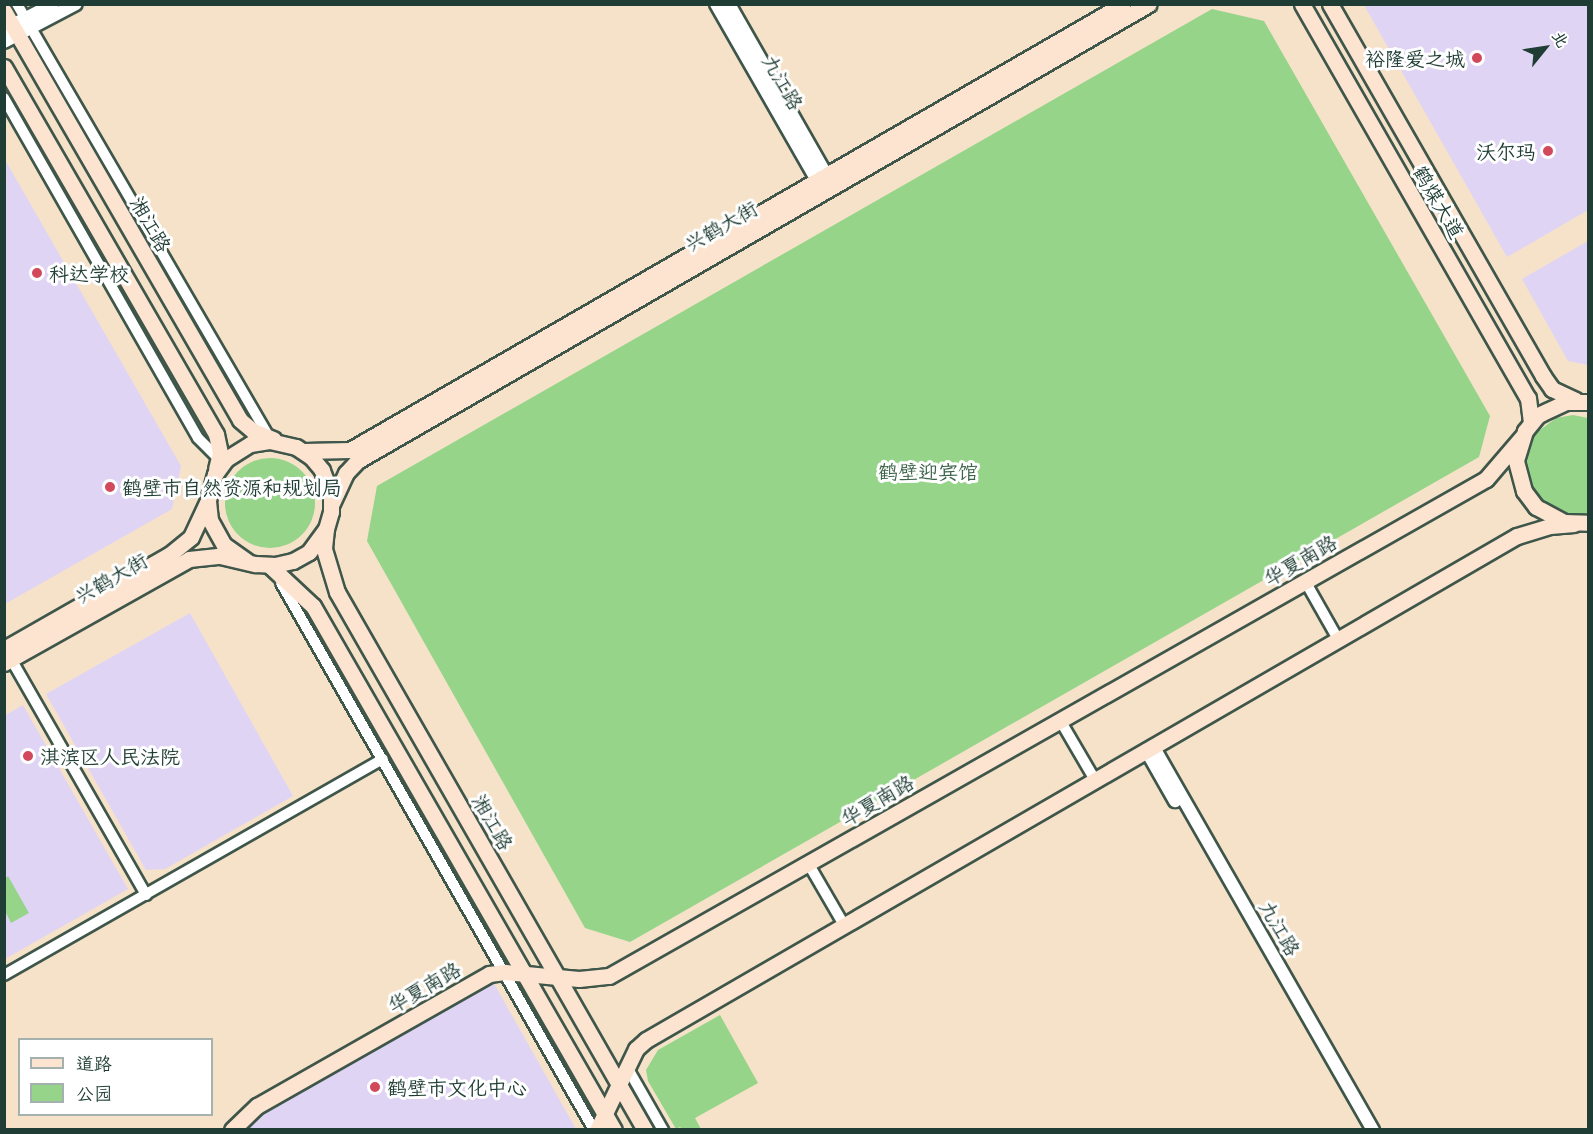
<!DOCTYPE html>
<html>
<head>
<meta charset="utf-8">
<style>
  body { margin:0 }
  #map { position:relative; width:1593px; height:1134px; overflow:hidden; background:#f5e2c9; font-family:"Patrick Hand","LXGW WenKai TC",sans-serif }
  div>[style] { position:absolute }
  .built>* { inset:0; background:#e0d4f4 }
  .green>* { inset:0; background:#95d489 }
  .round { border-radius:50% }
  .roads { filter:drop-shadow(2px 0 #3f564a) drop-shadow(-2px 0 #3f564a) drop-shadow(0 2px #3f564a) drop-shadow(0 -2px #3f564a) }
  .minor>* { height:10px; margin:-5px; padding:0 5px; transform-origin:5px; border-radius:5px; background:#fff }
  .tertiary>* { height:12px; margin:-6px; padding:0 6px; transform-origin:6px; border-radius:6px; background:#fff }
  .secondary>* { height:15px; margin:-7.5px; padding:0 7.5px; transform-origin:7.5px; border-radius:7.5px; background:#fde4d0 }
  .dots>* { width:16px; height:16px; translate:-50% -50%; box-sizing:border-box; border:3px solid #fff; border-radius:50% }
  span { translate:-50% -50%; white-space:nowrap; text-align:center; line-height:1.15; -webkit-text-stroke:6px #fff; paint-order:stroke }
  .poi-label { font-size:20px; color:#1f3d34 }
  .right { translate:-100% -50%; text-align:right }
  .left { translate:0 -50%; text-align:left }
  .street-label { font-size:20px; color:#1f3d34 }
  .park-label { font-size:20px; color:#3c6349 }
  .frame { position:absolute; inset:0; border:6px solid #1f3d34; pointer-events:none }
  .legend { position:absolute; left:18px; top:1038px; width:195px; height:78px; box-sizing:border-box; background:#fff; border:2px solid #a5b1ae; margin:0; padding:8px 10px; list-style:none; font-size:18px; color:#1f3d34 }
  .legend li { display:flex; align-items:center; gap:12px; height:30px }
  .legend b { width:30px; border:2px solid #a5b1ae }
  .north { position:absolute; left:1515px; top:18px; width:60px; height:60px; -webkit-text-stroke:4px #fff; paint-order:stroke; rotate:60deg; font-size:16px; font-weight:700; line-height:24px; text-align:center; color:#1f3d34 }
  .north::after { content:''; display:block; margin:auto; width:21px; height:27px; background:#1f3d34; clip-path:polygon(50% 0,100% 100%,50% 72%,0 100%) }
</style>
</head>
<body>
<div id="map">
  <div class="built">
    <i style="clip-path:polygon(1364px 5px,1586px 5px,1588px 9px,1588px 210px,1507px 257px)"></i>
    <i style="clip-path:polygon(4px 158px,181px 466px,172px 509px,5px 604px)"></i>
    <i style="clip-path:polygon(1588px 241px,1588px 365px,1568px 361px,1522px 279px)"></i>
    <i style="clip-path:polygon(190px 613px,293px 796px,165px 869px,146px 870px,46px 694px)"></i>
    <i style="clip-path:polygon(23px 705px,128px 889px,5px 959px,4px 716px)"></i>
    <i style="clip-path:polygon(492px 980px,576px 1129px,245px 1130px,263px 1109px)"></i>
  </div>
  <div class="green">
    <i style="clip-path:polygon(1212px 9px,1264px 21px,1490px 416px,1479px 457px,630px 942px,585px 928px,367px 541px,377px 486px)"></i>
    <i style="clip-path:polygon(1573px 415px,1588px 418px,1588px 513px,1579px 515px,1562px 514px,1540px 502px,1530px 489px,1524px 464px,1527px 448px,1536px 433px,1556px 418px)"></i>
    <i class="round" style="left:225px;top:458px;width:90px;height:90px"></i>
    <i style="clip-path:polygon(8px 876px,29px 913px,11px 923px,5px 911px,5px 879px)"></i>
    <i style="clip-path:polygon(720px 1015px,758px 1083px,695px 1118px,701px 1129px,682px 1129px,680px 1127px,676px 1129px,648px 1081px,646px 1070px,658px 1050px)"></i>
  </div>
  <div class="roads">
    <div class="minor">
      <i style="left:17px;top:4px;width:501px;rotate:59.8deg"></i>
      <i style="left:4px;top:98px;width:391px;rotate:60.3deg"></i>
      <i style="left:198px;top:438px;width:30px;rotate:45deg"></i>
      <i style="left:1305px;top:581px;width:67px;rotate:60.4deg"></i>
      <i style="left:281px;top:583px;width:630px;rotate:60.22deg"></i>
      <i style="left:11px;top:659px;width:272px;rotate:60.2deg"></i>
      <i style="left:1060px;top:720px;width:69px;rotate:59.7deg"></i>
      <i style="left:808px;top:863px;width:72px;rotate:59.9deg"></i>
      <i style="left:4px;top:975px;width:436px;rotate:-29.7deg"></i>
      <i style="left:627px;top:1067px;width:73px;rotate:60.3deg"></i>
    </div>
    <div class="tertiary">
      <i style="left:716px;top:4px;width:203px;rotate:60.2deg"></i>
      <i style="left:729px;top:4px;width:196px;rotate:60.3deg"></i>
      <i style="left:4px;top:29px;width:55px;rotate:-27deg"></i>
      <i style="left:4px;top:42px;width:81px;rotate:-27.8deg"></i>
      <i style="left:1153px;top:746px;width:443px;rotate:60.2deg"></i>
      <i style="left:1146px;top:750px;width:59px;rotate:60.4deg"></i>
    </div>
    <div class="secondary">
      <i style="left:1302px;top:4px;width:454px;rotate:60.2deg"></i>
      <i style="left:1528px;top:398px;width:24px;rotate:83deg"></i>
      <i style="left:1330px;top:4px;width:429px;rotate:60.2deg"></i>
      <i style="left:1543px;top:376px;width:16px;rotate:55deg"></i>
      <i style="left:1552px;top:389px;width:26px;rotate:25deg"></i>
      <i style="left:4px;top:11px;width:472px;rotate:60deg"></i>
      <i style="left:240px;top:420px;width:17px;rotate:40deg"></i>
      <i style="left:253px;top:431px;width:22px;rotate:22deg"></i>
      <i style="left:4px;top:67px;width:424px;rotate:60deg"></i>
      <i style="left:216px;top:434px;width:19px;rotate:78deg"></i>
      <i style="left:220px;top:453px;width:16px;rotate:104deg"></i>
      <i style="left:1588px;top:402px;width:22px;rotate:180deg"></i>
      <i style="left:1566px;top:402px;width:31px;rotate:155deg"></i>
      <i style="left:1538px;top:415px;width:21px;rotate:129deg"></i>
      <i style="left:1525px;top:431px;width:31px;rotate:107deg"></i>
      <i style="left:1516px;top:461px;width:31px;rotate:75deg"></i>
      <i style="left:1524px;top:491px;width:20px;rotate:53deg"></i>
      <i style="left:1536px;top:507px;width:32px;rotate:28deg"></i>
      <i style="left:1564px;top:522px;width:24px;rotate:2deg"></i>
      <i style="left:304px;top:451px;width:46px;rotate:-1.2deg"></i>
      <i style="left:350px;top:450px;width:892px;rotate:-29.98deg"></i>
      <i style="left:332px;top:503px;width:33px;rotate:-65deg"></i>
      <i style="left:346px;top:473px;width:16px;rotate:-47deg"></i>
      <i style="left:357px;top:461px;width:914px;rotate:-29.99deg"></i>
      <i style="left:326px;top:529px;width:20px;rotate:96deg"></i>
      <i style="left:324px;top:549px;width:45px;rotate:73.2deg"></i>
      <i style="left:337px;top:592px;width:620px;rotate:60.21deg"></i>
      <i style="left:269px;top:565px;width:60px;rotate:43deg"></i>
      <i style="left:313px;top:606px;width:604px;rotate:60.13deg"></i>
      <i style="left:4px;top:649px;width:190px;rotate:-29.7deg"></i>
      <i style="left:169px;top:555px;width:28px;rotate:-39deg"></i>
      <i style="left:191px;top:537px;width:40px;rotate:-65deg"></i>
      <i style="left:4px;top:663px;width:212px;rotate:-29.3deg"></i>
      <i style="left:189px;top:559px;width:31px;rotate:-6deg"></i>
      <i style="left:220px;top:556px;width:37px;rotate:13deg"></i>
      <i style="left:256px;top:564px;width:19px;rotate:3deg"></i>
      <i style="left:275px;top:565px;width:18px;rotate:-13deg"></i>
      <i style="left:293px;top:561px;width:18px;rotate:-29deg"></i>
      <i style="left:309px;top:552px;width:29px;rotate:-54deg"></i>
      <i style="left:326px;top:529px;width:18px;rotate:-74deg"></i>
      <i style="left:331px;top:512px;width:18px;rotate:-90deg"></i>
      <i style="left:331px;top:494px;width:26px;rotate:-111deg"></i>
      <i style="left:322px;top:470px;width:17px;rotate:-130deg"></i>
      <i style="left:311px;top:457px;width:18px;rotate:-146deg"></i>
      <i style="left:296px;top:447px;width:28px;rotate:-167deg"></i>
      <i style="left:269px;top:441px;width:19px;rotate:171deg"></i>
      <i style="left:250px;top:444px;width:28px;rotate:148deg"></i>
      <i style="left:226px;top:459px;width:19px;rotate:126deg"></i>
      <i style="left:215px;top:474px;width:28px;rotate:105deg"></i>
      <i style="left:208px;top:501px;width:19px;rotate:84deg"></i>
      <i style="left:210px;top:520px;width:29px;rotate:61deg"></i>
      <i style="left:224px;top:545px;width:28px;rotate:35deg"></i>
      <i style="left:232px;top:1130px;width:35px;rotate:-44deg"></i>
      <i style="left:257px;top:1106px;width:267px;rotate:-29.6deg"></i>
      <i style="left:489px;top:974px;width:16px;rotate:-7deg"></i>
      <i style="left:505px;top:972px;width:74px;rotate:5.4deg"></i>
      <i style="left:579px;top:979px;width:30px;rotate:-6deg"></i>
      <i style="left:609px;top:976px;width:1008px;rotate:-29.54deg"></i>
      <i style="left:1486px;top:479px;width:55px;rotate:-49.4deg"></i>
      <i style="left:597px;top:1130px;width:90px;rotate:-64.3deg"></i>
      <i style="left:636px;top:1049px;width:13px;rotate:-42deg"></i>
      <i style="left:646px;top:1040px;width:1006px;rotate:-30.06deg"></i>
      <i style="left:1517px;top:536px;width:34px;rotate:-17deg"></i>
      <i style="left:1550px;top:526px;width:24px;rotate:-5deg"></i>
    </div>
  </div>
  <div class="dots">
    <i style="left:1477px;top:58px;background:#d1495b"></i>
    <i style="left:1548px;top:151px;background:#d1495b"></i>
    <i style="left:37px;top:273px;background:#d1495b"></i>
    <i style="left:110px;top:487px;background:#d1495b"></i>
    <i style="left:28px;top:756px;background:#d1495b"></i>
    <i style="left:375px;top:1087px;background:#d1495b"></i>
  </div>
  <div class="poi-label">
    <span class="right" style="left:1465px;top:58px">裕隆爱之城</span>
    <span class="right" style="left:1536px;top:151px">沃尔玛</span>
    <span class="left" style="left:49px;top:273px">科达学校</span>
    <span class="left" style="left:122px;top:487px">鹤壁市自然资源和规划局</span>
    <span class="left" style="left:40px;top:756px">淇滨区人民法院</span>
    <span class="left" style="left:387px;top:1087px">鹤壁市文化中心</span>
  </div>
  <div class="street-label">
    <span style="left:783px;top:82px;rotate:60deg">九江路</span>
    <span style="left:1439px;top:202px;rotate:60deg">鹤煤大道</span>
    <span style="left:151px;top:224px;rotate:60deg">湘江路</span>
    <span style="left:721px;top:226px;rotate:-30deg">兴鹤大街</span>
    <span style="left:1300px;top:560px;rotate:-30deg">华夏南路</span>
    <span style="left:111px;top:578px;rotate:-30deg">兴鹤大街</span>
    <span style="left:877px;top:800px;rotate:-30deg">华夏南路</span>
    <span style="left:493px;top:822px;rotate:60deg">湘江路</span>
    <span style="left:1280px;top:928px;rotate:60deg">九江路</span>
    <span style="left:424px;top:987px;rotate:-30deg">华夏南路</span>
  </div>
  <div class="park-label">
    <span style="left:928px;top:471px">鹤壁迎宾馆</span>
  </div>
  <div class="frame"></div>
  <ul class="legend">
  <li><b style="height:8px;background:#fde4d0"></b>道路</li>
  <li><b style="height:16px;background:#95d489"></b>公园</li>
  </ul>
  <div class="north">北</div>
</div>
</body>
</html>
